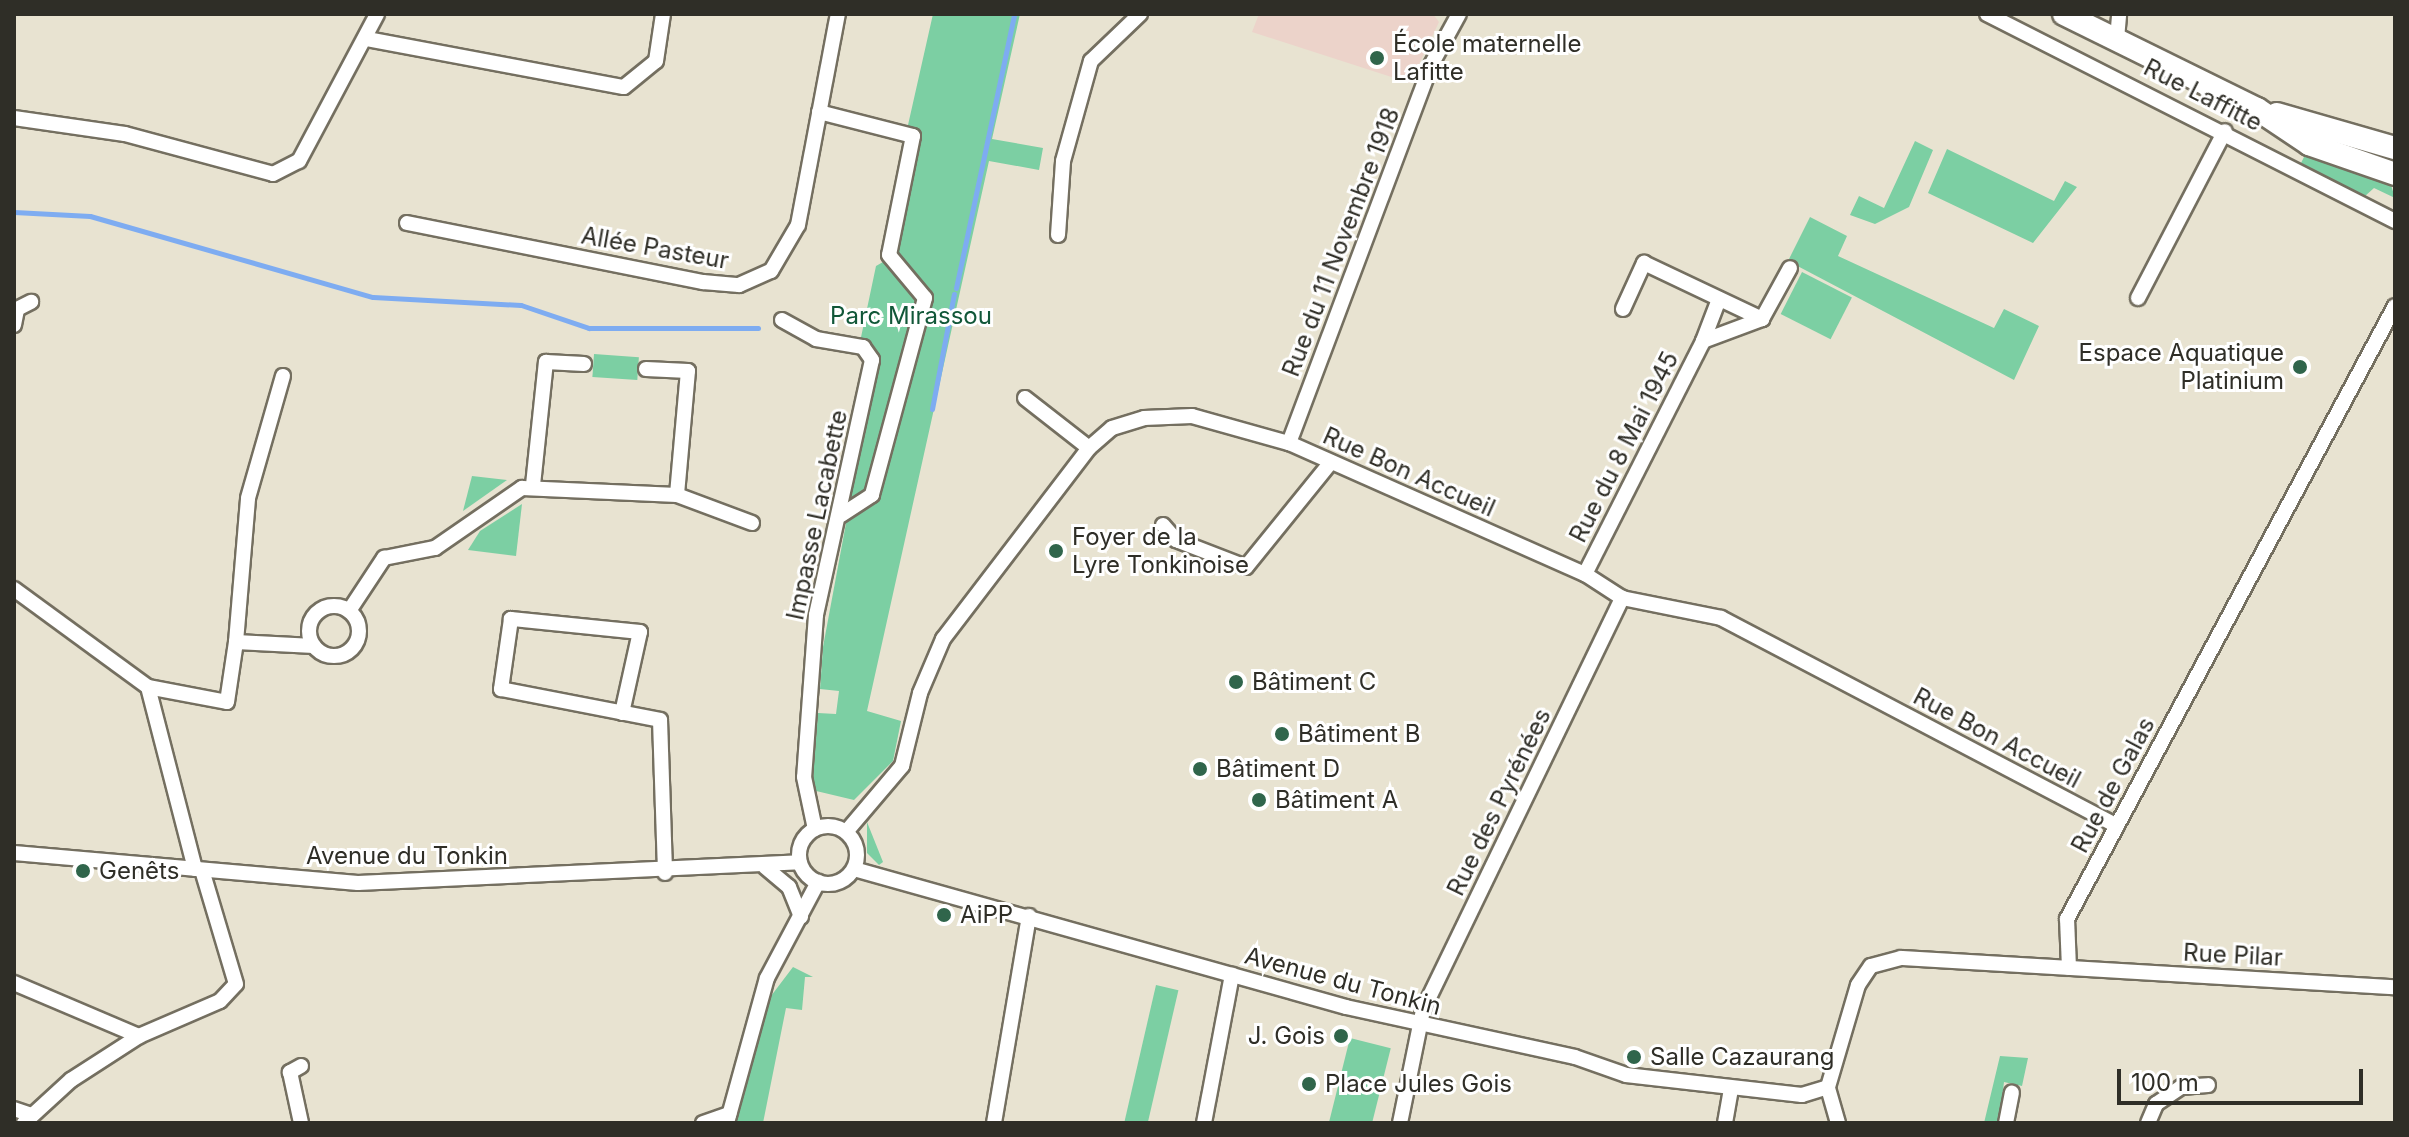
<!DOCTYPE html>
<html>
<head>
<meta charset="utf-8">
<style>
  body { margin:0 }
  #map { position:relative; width:2409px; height:1137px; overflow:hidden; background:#e8e3d1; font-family:Inter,sans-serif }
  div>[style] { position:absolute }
  .education>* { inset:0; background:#ecd3ca }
  .green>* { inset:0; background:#7ccfa3; transform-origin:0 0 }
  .stream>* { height:5px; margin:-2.5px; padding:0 2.5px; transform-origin:2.5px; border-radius:2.5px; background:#7eacf1 }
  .roads { filter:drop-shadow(2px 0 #746f60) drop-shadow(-2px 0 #746f60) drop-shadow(0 2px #746f60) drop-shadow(0 -2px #746f60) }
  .street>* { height:14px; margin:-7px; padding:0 7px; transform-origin:7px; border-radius:7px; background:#fff }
  .street>.ring { margin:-7px; padding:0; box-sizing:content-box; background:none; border:14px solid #fff; border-radius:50% }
  .secondary>* { height:22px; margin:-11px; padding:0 11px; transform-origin:11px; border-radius:11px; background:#fff }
  .dots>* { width:22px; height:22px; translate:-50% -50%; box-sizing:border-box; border:4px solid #fff; border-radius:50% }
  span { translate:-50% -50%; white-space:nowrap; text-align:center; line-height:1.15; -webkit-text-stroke:6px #fff; paint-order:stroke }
  .poi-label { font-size:24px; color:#2f2e27 }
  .left { translate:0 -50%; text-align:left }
  .right { translate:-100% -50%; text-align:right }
  .street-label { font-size:24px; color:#2f2e27 }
  .park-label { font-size:24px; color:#115738 }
  .frame { position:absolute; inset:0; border:16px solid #2f2e27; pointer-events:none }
  .scale { position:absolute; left:2117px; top:1069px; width:246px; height:36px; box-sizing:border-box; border:4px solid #2f2e27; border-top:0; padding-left:10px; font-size:24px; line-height:28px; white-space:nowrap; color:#2f2e27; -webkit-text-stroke:6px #fff; paint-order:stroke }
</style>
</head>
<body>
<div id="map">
  <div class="education">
    <i style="clip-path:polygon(1259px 14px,1433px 14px,1439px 22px,1410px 83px,1252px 32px)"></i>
  </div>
  <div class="green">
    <i style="clip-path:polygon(933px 14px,1020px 14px,992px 139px,1043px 148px,1039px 170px,989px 161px,867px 711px,901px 721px,893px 761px,854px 800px,812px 790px,818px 713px,836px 714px,839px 691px,820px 689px,823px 647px,876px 362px,860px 342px,876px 266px,897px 254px,919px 136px,908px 125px)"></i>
    <i style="clip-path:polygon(1915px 141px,1933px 150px,1909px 207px,1875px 224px,1850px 215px,1859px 196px,1884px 208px)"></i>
    <i style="clip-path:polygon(1947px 149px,2054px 201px,2065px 181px,2077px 187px,2033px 243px,1928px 193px)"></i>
    <i style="clip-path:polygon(2306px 153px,2391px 185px,2395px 198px,2374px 188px,2364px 197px,2301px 163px)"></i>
    <i style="clip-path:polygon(1810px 217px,1847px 236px,1838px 256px,1994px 328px,2004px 309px,2039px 326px,2014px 380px,1788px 261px)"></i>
    <i style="left:1802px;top:272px;width:56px;height:47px;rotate:27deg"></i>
    <i style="left:594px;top:354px;width:45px;height:23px;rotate:4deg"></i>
    <i style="clip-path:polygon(472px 476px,507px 480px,463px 511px)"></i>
    <i style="clip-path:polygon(522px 504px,516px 556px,468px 550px,480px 531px)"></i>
    <i style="clip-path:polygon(867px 822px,883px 862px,879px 865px,867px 853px)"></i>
    <i style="clip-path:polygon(793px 967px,813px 977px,805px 977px,802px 1010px,786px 1008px,763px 1123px,736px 1123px,771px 996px)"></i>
    <i style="left:1156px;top:985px;width:23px;height:141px;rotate:13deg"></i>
    <i style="left:1350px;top:1038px;width:42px;height:87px;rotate:14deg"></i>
    <i style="clip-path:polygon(2000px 1056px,2028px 1058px,2022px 1086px,2004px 1082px,1999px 1123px,1984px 1123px)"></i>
  </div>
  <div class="stream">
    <i style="left:14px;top:212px;width:76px;rotate:3deg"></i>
    <i style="left:90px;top:216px;width:294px;rotate:16deg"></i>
    <i style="left:373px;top:297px;width:148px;rotate:3.1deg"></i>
    <i style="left:521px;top:305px;width:72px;rotate:18.7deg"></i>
    <i style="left:589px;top:328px;width:169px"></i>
    <i style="left:956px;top:288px;width:280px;rotate:-78deg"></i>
    <i style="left:932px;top:409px;width:117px;rotate:-79.2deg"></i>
  </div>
  <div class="roads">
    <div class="street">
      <i style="left:1987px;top:14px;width:458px;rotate:26.9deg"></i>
      <i style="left:367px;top:39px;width:261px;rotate:10.6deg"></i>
      <i style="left:624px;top:87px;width:41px;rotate:-39.1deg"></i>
      <i style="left:656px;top:61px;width:48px;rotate:-81.5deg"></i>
      <i style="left:2117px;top:39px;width:25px;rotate:-85deg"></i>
      <i style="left:819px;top:112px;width:97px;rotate:14.3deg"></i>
      <i style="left:913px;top:136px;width:121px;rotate:101.4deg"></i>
      <i style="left:889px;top:255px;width:56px;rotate:50.1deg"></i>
      <i style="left:925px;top:298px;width:204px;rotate:105.1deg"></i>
      <i style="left:872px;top:495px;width:37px;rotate:147deg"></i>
      <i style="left:14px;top:118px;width:112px;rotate:8.2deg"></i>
      <i style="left:125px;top:134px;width:153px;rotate:15.1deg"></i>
      <i style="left:273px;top:174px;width:29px;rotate:-27deg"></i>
      <i style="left:299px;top:161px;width:166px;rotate:-62deg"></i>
      <i style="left:407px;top:223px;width:302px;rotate:11.3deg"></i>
      <i style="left:703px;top:282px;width:36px;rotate:5deg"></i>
      <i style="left:739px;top:285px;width:35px;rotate:-24deg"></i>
      <i style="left:771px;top:271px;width:53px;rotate:-59.6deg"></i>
      <i style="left:798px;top:225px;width:215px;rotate:-79.3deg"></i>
      <i style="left:1058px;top:235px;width:74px;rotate:-86.1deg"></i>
      <i style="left:1063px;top:161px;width:104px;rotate:-74.4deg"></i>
      <i style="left:1091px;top:61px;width:68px;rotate:-43.8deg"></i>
      <i style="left:2138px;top:298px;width:188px;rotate:-62.5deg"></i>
      <i style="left:1623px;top:309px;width:51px;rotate:-65.5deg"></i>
      <i style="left:1644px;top:263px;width:131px;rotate:25.4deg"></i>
      <i style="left:782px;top:320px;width:39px;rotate:29deg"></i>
      <i style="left:816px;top:339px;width:48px;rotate:9.7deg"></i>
      <i style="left:863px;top:347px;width:16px;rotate:55deg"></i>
      <i style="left:872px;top:360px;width:261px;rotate:102.4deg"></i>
      <i style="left:816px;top:615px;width:162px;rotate:94.2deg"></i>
      <i style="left:804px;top:777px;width:53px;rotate:78.1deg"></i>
      <i style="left:14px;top:325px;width:16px;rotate:-79deg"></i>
      <i style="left:17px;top:309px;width:16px;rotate:-27deg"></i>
      <i style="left:1703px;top:341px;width:45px;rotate:-69.1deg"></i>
      <i style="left:646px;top:369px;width:42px;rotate:2.7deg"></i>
      <i style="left:688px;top:371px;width:124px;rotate:95.1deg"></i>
      <i style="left:1025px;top:398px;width:81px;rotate:38deg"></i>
      <i style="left:1289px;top:443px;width:402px;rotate:-69.4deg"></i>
      <i style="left:1430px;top:67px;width:60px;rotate:-61.3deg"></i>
      <i style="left:533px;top:485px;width:124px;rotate:-84deg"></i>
      <i style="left:546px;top:362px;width:38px;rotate:3deg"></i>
      <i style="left:1163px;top:525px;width:20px;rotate:49deg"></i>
      <i style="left:1176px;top:540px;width:75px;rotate:21.1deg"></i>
      <i style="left:1246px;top:567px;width:135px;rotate:-51deg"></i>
      <i style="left:1585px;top:574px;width:261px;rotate:-63.1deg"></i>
      <i style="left:1703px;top:341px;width:63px;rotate:-20.4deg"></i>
      <i style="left:1762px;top:319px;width:58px;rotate:-61.2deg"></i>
      <i style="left:14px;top:589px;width:166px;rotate:36.2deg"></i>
      <i style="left:148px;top:687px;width:188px;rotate:75.5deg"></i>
      <i class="ring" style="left:309px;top:606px;width:36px;height:36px"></i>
      <i style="left:349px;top:611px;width:64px;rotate:-56.6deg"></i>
      <i style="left:384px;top:558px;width:52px;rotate:-11.1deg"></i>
      <i style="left:435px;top:548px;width:106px;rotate:-34.6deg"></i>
      <i style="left:522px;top:488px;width:155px;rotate:2.6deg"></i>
      <i style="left:677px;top:495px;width:80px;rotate:20.5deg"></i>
      <i style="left:236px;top:642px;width:144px;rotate:-85.2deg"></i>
      <i style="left:248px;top:498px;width:127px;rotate:-74deg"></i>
      <i style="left:148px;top:687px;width:80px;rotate:10.8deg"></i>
      <i style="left:227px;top:702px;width:61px;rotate:-81.5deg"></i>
      <i style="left:236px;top:642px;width:78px;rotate:2.9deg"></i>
      <i style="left:622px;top:713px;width:83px;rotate:-77.5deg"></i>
      <i style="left:640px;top:632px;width:130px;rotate:-174.2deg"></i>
      <i style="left:511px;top:619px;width:71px;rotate:98.1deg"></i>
      <i style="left:501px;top:689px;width:162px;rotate:11deg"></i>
      <i style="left:660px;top:720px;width:153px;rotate:88.1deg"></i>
      <i class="ring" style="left:799px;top:826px;width:44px;height:44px"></i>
      <i style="left:846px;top:832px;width:87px;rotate:-49.7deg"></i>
      <i style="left:902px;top:766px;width:75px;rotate:-76.1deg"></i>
      <i style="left:920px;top:693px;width:59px;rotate:-66.9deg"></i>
      <i style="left:943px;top:639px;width:240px;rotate:-52.6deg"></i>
      <i style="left:1089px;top:448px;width:30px;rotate:-41deg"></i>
      <i style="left:1112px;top:428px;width:34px;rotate:-17deg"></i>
      <i style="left:1144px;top:418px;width:48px;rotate:-2.4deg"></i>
      <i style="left:1192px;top:416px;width:101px;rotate:15.6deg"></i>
      <i style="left:1289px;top:443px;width:324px;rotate:23.9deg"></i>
      <i style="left:1585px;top:574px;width:44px;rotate:33deg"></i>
      <i style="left:1622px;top:598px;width:101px;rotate:11.4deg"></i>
      <i style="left:1721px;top:618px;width:447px;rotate:27.7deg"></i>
      <i style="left:14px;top:853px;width:345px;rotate:5deg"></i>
      <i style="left:358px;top:883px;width:442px;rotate:-2.7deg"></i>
      <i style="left:765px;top:867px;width:31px;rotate:40deg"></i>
      <i style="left:789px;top:887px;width:32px;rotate:68deg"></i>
      <i style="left:854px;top:869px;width:511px;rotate:15.67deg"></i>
      <i style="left:1346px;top:1007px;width:234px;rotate:12.3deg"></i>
      <i style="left:1575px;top:1057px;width:54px;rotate:19.4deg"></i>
      <i style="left:1626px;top:1075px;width:177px;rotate:6.5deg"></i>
      <i style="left:1802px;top:1095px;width:27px;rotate:-17deg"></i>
      <i style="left:2069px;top:968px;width:49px;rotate:-92.3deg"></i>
      <i style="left:2067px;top:919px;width:695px;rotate:-61.85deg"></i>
      <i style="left:14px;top:983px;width:136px;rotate:23deg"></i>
      <i style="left:301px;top:1066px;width:13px;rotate:151deg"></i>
      <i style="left:290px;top:1072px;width:52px;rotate:77.8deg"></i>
      <i style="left:14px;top:1109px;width:18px;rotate:19deg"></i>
      <i style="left:24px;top:1123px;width:64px;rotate:-42.5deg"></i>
      <i style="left:71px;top:1080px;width:81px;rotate:-32.9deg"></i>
      <i style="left:139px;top:1036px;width:88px;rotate:-23.4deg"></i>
      <i style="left:220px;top:1001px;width:23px;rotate:-47deg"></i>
      <i style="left:236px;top:984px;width:119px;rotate:-106.6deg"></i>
      <i style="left:703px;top:1123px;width:28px;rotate:-19deg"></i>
      <i style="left:727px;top:1123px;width:150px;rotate:-74.6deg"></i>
      <i style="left:767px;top:978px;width:109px;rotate:-62deg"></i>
      <i style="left:994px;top:1123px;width:210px;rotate:-80.4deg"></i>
      <i style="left:1204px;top:1123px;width:151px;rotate:-79.3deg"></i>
      <i style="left:1400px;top:1123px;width:115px;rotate:-78.5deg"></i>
      <i style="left:1423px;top:1010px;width:458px;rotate:-64.2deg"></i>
      <i style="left:1725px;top:1123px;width:34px;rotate:-80deg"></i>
      <i style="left:1838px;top:1123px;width:37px;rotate:-106deg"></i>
      <i style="left:1828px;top:1087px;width:106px;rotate:-73.6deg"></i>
      <i style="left:1858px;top:985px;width:23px;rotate:-56deg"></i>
      <i style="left:1871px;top:966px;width:31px;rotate:-15deg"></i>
      <i style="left:1901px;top:958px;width:495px;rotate:3.4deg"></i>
      <i style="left:2006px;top:1123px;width:31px;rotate:-79deg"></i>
      <i style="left:2148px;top:1123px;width:21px;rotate:-67deg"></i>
      <i style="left:2156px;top:1104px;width:30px;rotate:-34deg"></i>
      <i style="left:2181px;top:1087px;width:27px;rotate:-4deg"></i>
    </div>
    <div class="secondary">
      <i style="left:2064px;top:14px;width:215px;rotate:26.2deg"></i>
      <i style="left:2257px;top:109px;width:63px;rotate:33.9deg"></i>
      <i style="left:2309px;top:144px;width:91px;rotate:19.2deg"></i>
      <i style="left:2277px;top:114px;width:123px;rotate:16.1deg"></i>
    </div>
  </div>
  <div class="dots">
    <i style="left:1377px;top:58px;background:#30654b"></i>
    <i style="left:2300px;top:367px;background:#30654b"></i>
    <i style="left:1056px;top:551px;background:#30654b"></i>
    <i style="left:1236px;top:682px;background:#30654b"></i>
    <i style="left:1282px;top:734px;background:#30654b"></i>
    <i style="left:1200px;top:769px;background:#30654b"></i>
    <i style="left:1259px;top:800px;background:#30654b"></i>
    <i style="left:83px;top:871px;background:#30654b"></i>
    <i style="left:944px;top:915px;background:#30654b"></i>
    <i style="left:1341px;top:1036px;background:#30654b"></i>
    <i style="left:1634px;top:1057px;background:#30654b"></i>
    <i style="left:1309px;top:1084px;background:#30654b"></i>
  </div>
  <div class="poi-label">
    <span class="left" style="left:1393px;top:58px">École maternelle<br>Lafitte</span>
    <span class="right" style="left:2284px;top:367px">Espace Aquatique<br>Platinium</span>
    <span class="left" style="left:1072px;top:551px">Foyer de la<br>Lyre Tonkinoise</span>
    <span class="left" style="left:1252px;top:682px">Bâtiment C</span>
    <span class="left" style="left:1298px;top:734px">Bâtiment B</span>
    <span class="left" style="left:1216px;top:769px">Bâtiment D</span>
    <span class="left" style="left:1275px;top:800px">Bâtiment A</span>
    <span class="left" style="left:99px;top:871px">Genêts</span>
    <span class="left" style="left:960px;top:915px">AiPP</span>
    <span class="right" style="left:1325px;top:1036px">J. Gois</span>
    <span class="left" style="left:1650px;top:1057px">Salle Cazaurang</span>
    <span class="left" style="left:1325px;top:1084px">Place Jules Gois</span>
  </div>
  <div class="street-label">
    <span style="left:2203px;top:95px;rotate:27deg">Rue Laffitte</span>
    <span style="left:1341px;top:242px;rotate:-69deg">Rue du 11 Novembre 1918</span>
    <span style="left:655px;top:248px;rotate:10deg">Allée Pasteur</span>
    <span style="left:1624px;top:447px;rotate:-63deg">Rue du 8 Mai 1945</span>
    <span style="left:1409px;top:472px;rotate:24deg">Rue Bon Accueil</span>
    <span style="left:817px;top:515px;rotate:-78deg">Impasse Lacabette</span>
    <span style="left:1997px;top:738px;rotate:28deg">Rue Bon Accueil</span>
    <span style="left:2113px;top:785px;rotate:-62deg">Rue de Galas</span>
    <span style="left:1499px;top:802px;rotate:-64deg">Rue des Pyrénées</span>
    <span style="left:407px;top:856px">Avenue du Tonkin</span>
    <span style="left:2233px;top:955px;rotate:3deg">Rue Pilar</span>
    <span style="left:1343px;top:981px;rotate:15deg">Avenue du Tonkin</span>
  </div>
  <div class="park-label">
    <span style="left:911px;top:316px">Parc Mirassou</span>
  </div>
  <div class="frame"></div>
  <div class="scale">100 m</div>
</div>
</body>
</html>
